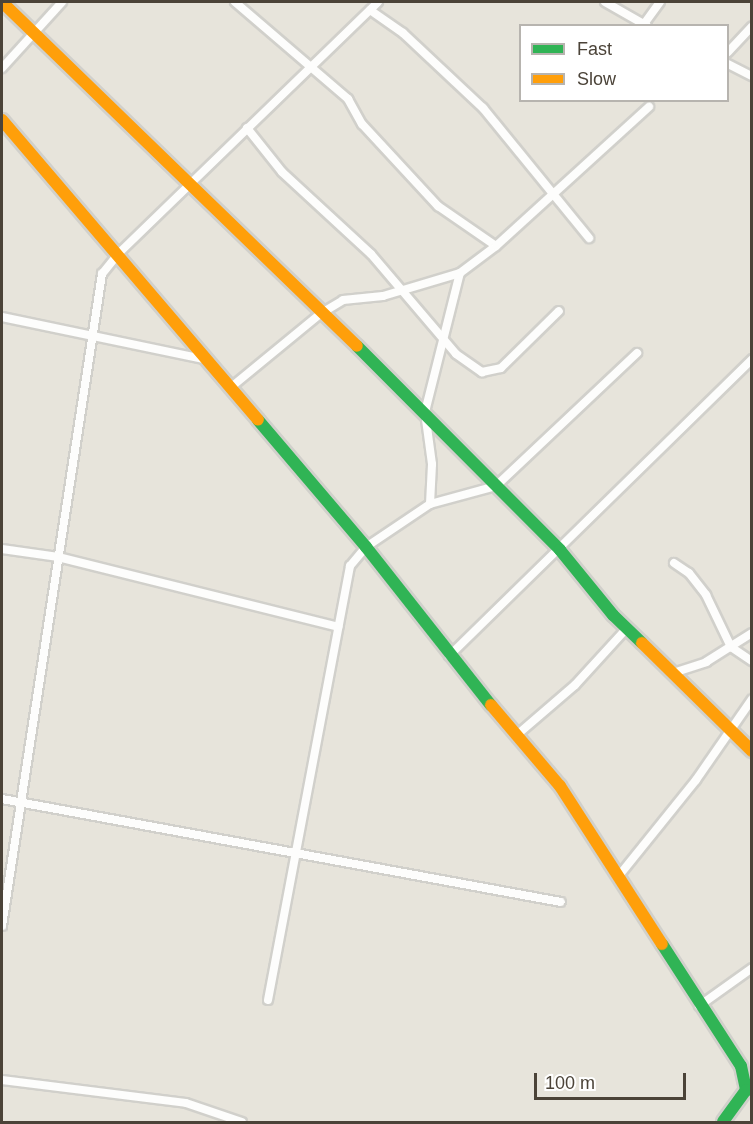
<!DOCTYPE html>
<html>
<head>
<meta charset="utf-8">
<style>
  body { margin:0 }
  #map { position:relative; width:753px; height:1124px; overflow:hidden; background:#f3f2ee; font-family:Helvetica,sans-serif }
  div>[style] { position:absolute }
  .residential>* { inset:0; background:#e7e4db }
  .roads { filter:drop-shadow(2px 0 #d1d0cb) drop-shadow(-2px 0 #d1d0cb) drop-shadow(0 2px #d1d0cb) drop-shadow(0 -2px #d1d0cb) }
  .street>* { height:8px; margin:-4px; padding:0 4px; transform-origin:4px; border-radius:4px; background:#fdfdfc }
  .fast>* { height:12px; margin:-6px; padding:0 6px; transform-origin:6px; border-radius:6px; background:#30b455 }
  .slow>* { height:12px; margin:-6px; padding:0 6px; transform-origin:6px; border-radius:6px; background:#ff9f0a }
  span { translate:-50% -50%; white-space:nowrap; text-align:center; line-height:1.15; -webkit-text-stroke:4.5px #fff; paint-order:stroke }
  .frame { position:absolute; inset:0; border:3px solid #4b4338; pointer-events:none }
  .legend { position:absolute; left:519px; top:24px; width:210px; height:78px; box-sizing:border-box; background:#fff; border:2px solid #b7b4af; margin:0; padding:8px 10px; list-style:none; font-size:18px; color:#4b4338 }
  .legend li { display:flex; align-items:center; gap:12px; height:30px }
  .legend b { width:30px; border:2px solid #b7b4af }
  .scale { position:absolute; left:534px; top:1073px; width:152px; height:27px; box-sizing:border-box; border:3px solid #4b4338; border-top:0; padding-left:8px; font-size:18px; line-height:21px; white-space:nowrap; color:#4b4338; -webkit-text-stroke:4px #fff; paint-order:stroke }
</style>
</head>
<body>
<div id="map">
  <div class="residential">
    <i style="clip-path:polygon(evenodd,2px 2px,751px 2px,751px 1122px,2px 1122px,2px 2px,520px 26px,728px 26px,728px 100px,520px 100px,520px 26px)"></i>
  </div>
  <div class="roads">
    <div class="street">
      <i style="left:235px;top:2px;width:149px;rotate:40.6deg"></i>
      <i style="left:348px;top:99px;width:29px;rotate:61deg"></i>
      <i style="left:362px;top:124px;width:112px;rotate:47.2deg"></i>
      <i style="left:438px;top:206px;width:70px;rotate:34.6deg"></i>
      <i style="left:605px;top:2px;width:48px;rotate:29.7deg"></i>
      <i style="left:370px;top:10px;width:40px;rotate:34.9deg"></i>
      <i style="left:403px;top:33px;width:110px;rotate:43.2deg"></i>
      <i style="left:483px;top:108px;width:168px;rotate:50.8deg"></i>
      <i style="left:644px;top:24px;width:27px;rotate:-54deg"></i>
      <i style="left:728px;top:52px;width:35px;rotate:-47deg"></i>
      <i style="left:728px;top:64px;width:27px;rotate:27deg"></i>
      <i style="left:2px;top:68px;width:89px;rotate:-47.7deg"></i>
      <i style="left:247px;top:128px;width:56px;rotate:51.5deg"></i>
      <i style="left:282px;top:172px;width:121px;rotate:42.7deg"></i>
      <i style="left:371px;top:254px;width:131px;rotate:49.6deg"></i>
      <i style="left:456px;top:354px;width:32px;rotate:35deg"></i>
      <i style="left:482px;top:372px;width:19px;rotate:-12deg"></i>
      <i style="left:501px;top:368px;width:81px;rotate:-44.5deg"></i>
      <i style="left:2px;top:317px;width:205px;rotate:11.8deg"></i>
      <i style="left:230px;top:388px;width:117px;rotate:-39.4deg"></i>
      <i style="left:320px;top:314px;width:27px;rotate:-31deg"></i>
      <i style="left:343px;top:300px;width:40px;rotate:-5.7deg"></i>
      <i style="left:383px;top:296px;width:80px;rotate:-16.6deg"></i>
      <i style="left:460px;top:273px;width:45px;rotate:-36.9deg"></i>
      <i style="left:496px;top:246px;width:207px;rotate:-42.3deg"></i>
      <i style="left:430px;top:504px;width:40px;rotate:-87.1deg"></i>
      <i style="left:432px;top:464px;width:52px;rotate:-97.7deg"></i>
      <i style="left:425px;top:412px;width:143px;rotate:-75.9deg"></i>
      <i style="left:2px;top:549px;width:57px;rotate:8.1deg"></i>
      <i style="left:58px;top:557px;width:289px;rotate:14deg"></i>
      <i style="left:674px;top:563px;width:18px;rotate:34deg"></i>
      <i style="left:689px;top:573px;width:28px;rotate:52deg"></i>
      <i style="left:706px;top:595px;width:58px;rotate:64.3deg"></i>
      <i style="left:731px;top:647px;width:25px;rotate:34deg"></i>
      <i style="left:449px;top:656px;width:424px;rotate:-44.4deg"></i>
      <i style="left:673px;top:673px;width:35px;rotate:-18deg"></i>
      <i style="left:706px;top:662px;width:54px;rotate:-32.2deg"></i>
      <i style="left:518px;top:734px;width:75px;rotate:-40.7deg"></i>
      <i style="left:575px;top:685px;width:77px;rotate:-47.6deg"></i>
      <i style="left:2px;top:799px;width:568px;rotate:10.44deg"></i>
      <i style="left:618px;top:877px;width:124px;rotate:-51.2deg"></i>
      <i style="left:696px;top:780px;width:98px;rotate:-55.3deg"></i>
      <i style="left:2px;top:926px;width:660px;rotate:-81.28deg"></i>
      <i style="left:102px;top:274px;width:26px;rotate:-51deg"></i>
      <i style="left:118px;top:254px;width:362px;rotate:-44.1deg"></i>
      <i style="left:268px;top:1000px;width:442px;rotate:-79.3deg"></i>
      <i style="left:350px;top:566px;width:25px;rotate:-50deg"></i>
      <i style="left:366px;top:547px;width:77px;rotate:-33.9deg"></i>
      <i style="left:430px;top:504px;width:68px;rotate:-15.3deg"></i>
      <i style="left:496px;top:486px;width:194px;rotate:-43.3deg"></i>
      <i style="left:699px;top:1006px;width:65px;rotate:-35.6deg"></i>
      <i style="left:2px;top:1080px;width:185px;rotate:7.1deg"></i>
      <i style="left:186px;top:1103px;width:59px;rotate:18.7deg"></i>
    </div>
    <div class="fast">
      <i style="left:357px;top:346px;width:288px;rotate:45.1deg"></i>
      <i style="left:560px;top:550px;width:84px;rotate:50.8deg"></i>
      <i style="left:613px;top:615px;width:40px;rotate:44deg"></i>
      <i style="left:258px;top:420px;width:167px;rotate:49.6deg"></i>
      <i style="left:366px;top:547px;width:201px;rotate:51.7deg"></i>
      <i style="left:662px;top:944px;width:145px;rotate:57.1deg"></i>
      <i style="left:741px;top:1066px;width:25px;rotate:78deg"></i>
      <i style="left:746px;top:1090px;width:39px;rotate:126deg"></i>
    </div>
    <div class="slow">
      <i style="left:2px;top:2px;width:494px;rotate:44.1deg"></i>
      <i style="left:2px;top:120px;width:394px;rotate:49.5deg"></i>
      <i style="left:642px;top:643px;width:154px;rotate:44.5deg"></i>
      <i style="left:491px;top:705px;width:106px;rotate:49.6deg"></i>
      <i style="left:560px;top:786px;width:188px;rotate:57.2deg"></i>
    </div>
  </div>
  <div class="frame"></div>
  <ul class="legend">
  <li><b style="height:8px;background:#30b455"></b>Fast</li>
  <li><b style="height:8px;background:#ff9f0a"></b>Slow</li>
  </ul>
  <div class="scale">100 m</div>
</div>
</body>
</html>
